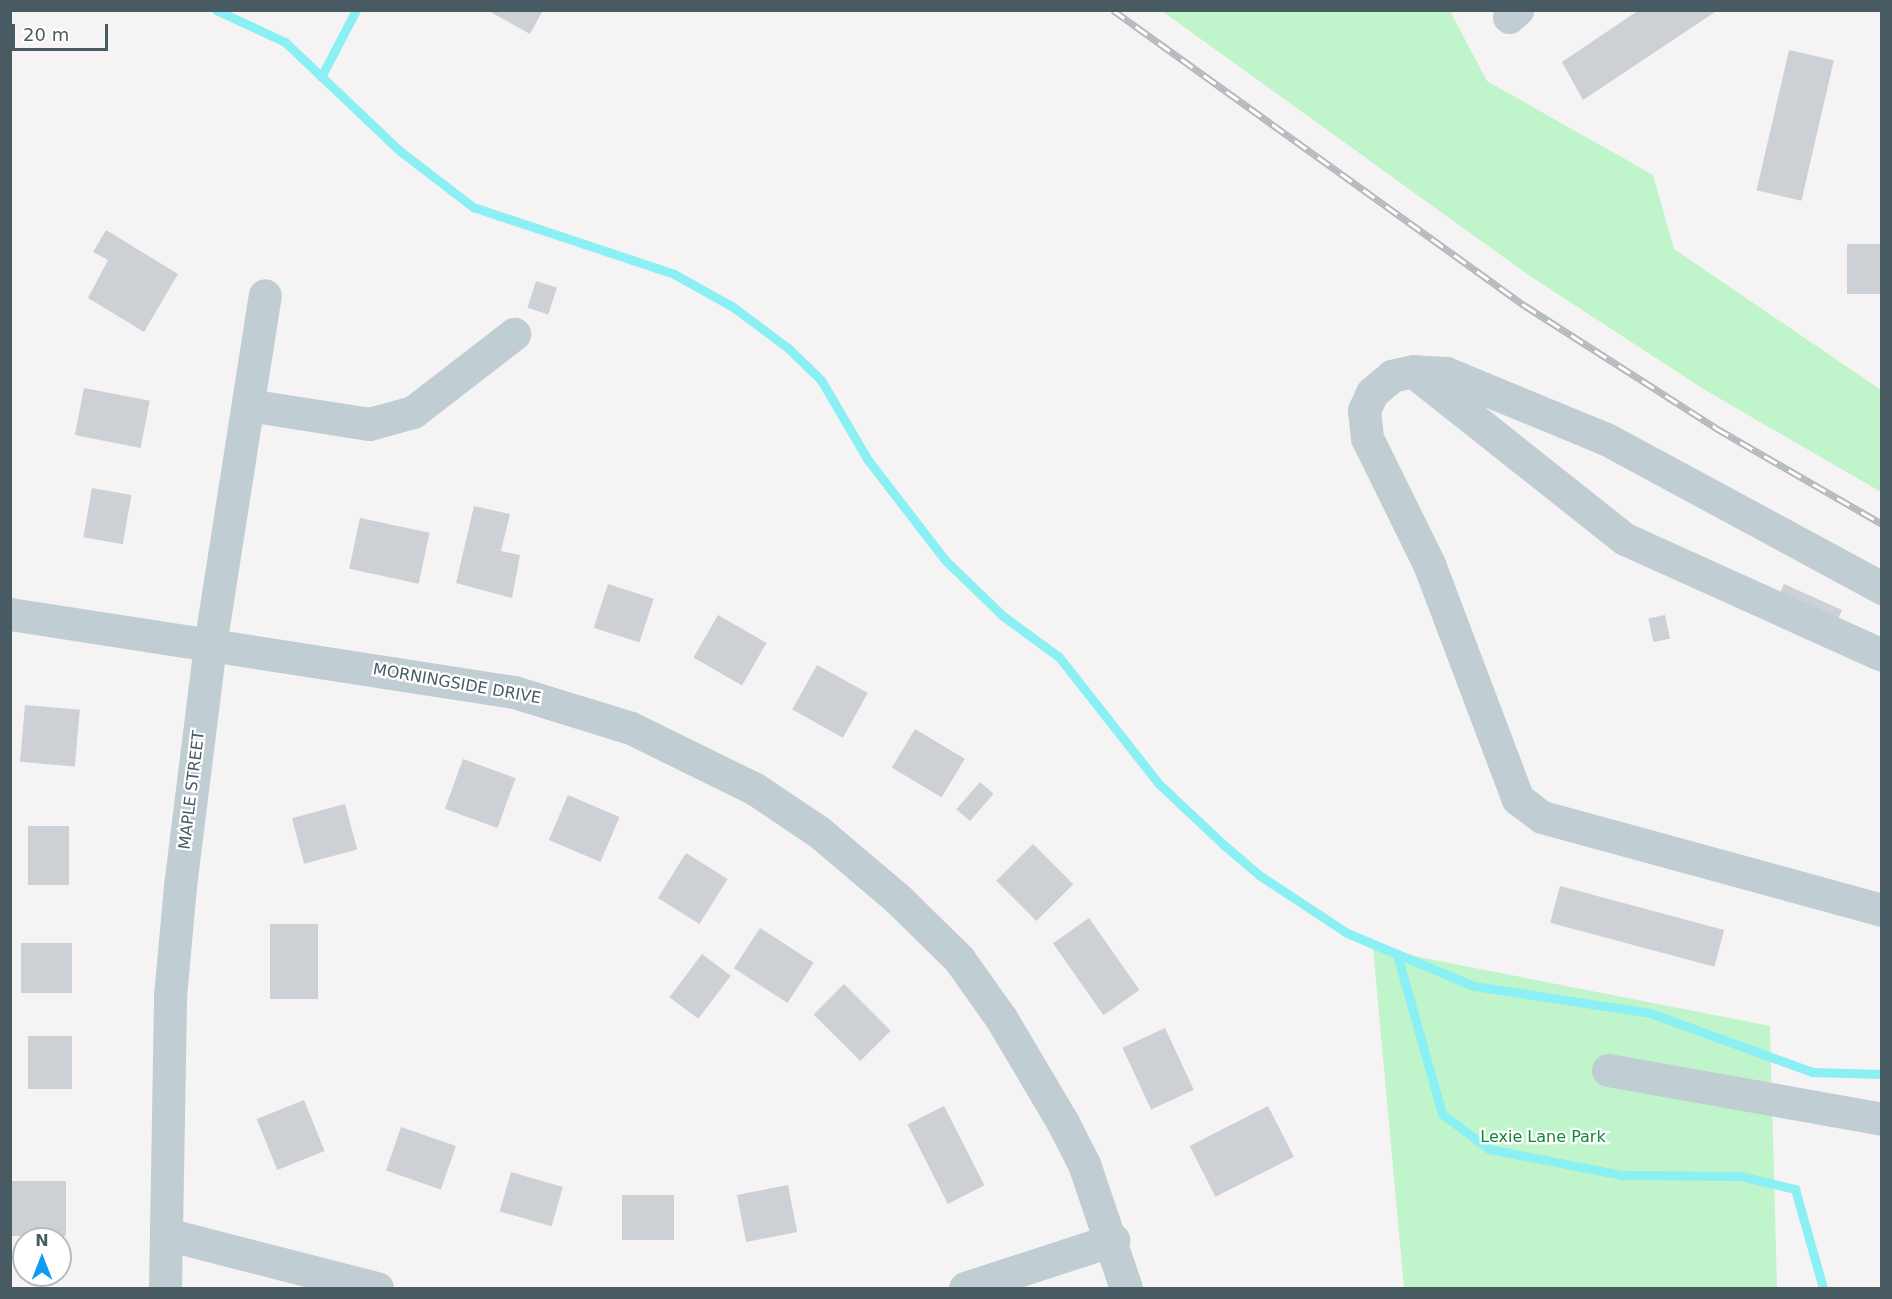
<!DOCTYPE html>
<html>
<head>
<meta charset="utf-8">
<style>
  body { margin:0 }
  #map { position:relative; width:1892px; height:1299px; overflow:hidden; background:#f5f3f3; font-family:"DejaVu Sans",sans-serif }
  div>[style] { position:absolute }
  .green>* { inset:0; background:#c0f4cb }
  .stream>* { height:9px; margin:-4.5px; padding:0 4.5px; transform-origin:4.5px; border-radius:4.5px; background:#8af0f3 }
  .building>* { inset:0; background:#cdd1d5; transform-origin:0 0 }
  .minor>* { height:33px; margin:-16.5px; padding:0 16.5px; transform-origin:16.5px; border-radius:16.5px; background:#c0cdd3 }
  .rail>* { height:7px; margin-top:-3.5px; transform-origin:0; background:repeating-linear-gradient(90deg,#fff 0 14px,#b4b9bd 0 28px); box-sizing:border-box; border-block:2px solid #b4b9bd }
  span { translate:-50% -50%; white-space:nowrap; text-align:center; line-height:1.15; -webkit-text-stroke:4.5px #fff; paint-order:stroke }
  .street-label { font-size:16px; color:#495b62 }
  .park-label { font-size:16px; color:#118637 }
  .frame { position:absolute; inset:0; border:12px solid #495b62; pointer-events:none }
  .north { position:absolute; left:12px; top:1227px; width:60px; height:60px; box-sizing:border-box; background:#fff; border:2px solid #b6bdc0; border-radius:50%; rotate:0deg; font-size:16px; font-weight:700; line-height:24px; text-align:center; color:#495b62 }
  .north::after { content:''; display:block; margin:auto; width:21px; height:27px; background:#0e9bf4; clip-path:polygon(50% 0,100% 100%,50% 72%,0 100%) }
  .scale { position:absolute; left:12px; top:24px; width:96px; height:27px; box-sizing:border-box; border:3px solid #495b62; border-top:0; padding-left:8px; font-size:18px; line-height:21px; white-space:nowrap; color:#495b62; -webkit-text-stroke:4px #fff; paint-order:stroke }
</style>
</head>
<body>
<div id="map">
  <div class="green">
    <i style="clip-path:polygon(1162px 11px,1450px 11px,1487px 81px,1653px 175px,1674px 249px,1881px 390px,1881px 492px,1705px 390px,1527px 274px)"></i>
    <i style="clip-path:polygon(1373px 948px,1770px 1026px,1777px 1288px,1404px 1288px)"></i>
  </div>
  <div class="stream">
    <i style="left:216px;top:10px;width:76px;rotate:24.9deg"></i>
    <i style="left:285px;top:42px;width:158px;rotate:43.5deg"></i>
    <i style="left:400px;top:151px;width:92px;rotate:37.5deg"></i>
    <i style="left:473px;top:207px;width:212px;rotate:18.4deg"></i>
    <i style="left:674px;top:274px;width:68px;rotate:29.2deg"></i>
    <i style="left:733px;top:307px;width:69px;rotate:36.7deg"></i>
    <i style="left:788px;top:348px;width:46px;rotate:44.1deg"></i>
    <i style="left:821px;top:380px;width:93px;rotate:59.6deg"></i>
    <i style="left:868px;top:460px;width:126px;rotate:52.4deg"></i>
    <i style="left:945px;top:560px;width:81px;rotate:44deg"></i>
    <i style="left:1003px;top:616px;width:69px;rotate:36.2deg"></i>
    <i style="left:1059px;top:657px;width:162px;rotate:51.8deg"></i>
    <i style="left:1159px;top:784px;width:89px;rotate:43.2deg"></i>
    <i style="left:1224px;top:845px;width:46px;rotate:40.6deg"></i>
    <i style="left:1259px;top:875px;width:105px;rotate:33.4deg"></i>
    <i style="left:1347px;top:933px;width:138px;rotate:22.7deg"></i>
    <i style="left:1474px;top:986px;width:178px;rotate:8.7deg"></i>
    <i style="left:1650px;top:1013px;width:172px;rotate:20deg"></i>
    <i style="left:1812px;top:1072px;width:70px;rotate:1.6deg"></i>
    <i style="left:321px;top:77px;width:76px;rotate:-62.4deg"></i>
    <i style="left:1398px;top:958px;width:162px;rotate:74.2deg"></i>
    <i style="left:1442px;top:1114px;width:59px;rotate:36.7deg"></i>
    <i style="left:1489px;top:1149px;width:136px;rotate:11.1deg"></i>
    <i style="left:1622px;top:1175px;width:118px;rotate:0.5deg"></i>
    <i style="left:1740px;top:1176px;width:57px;rotate:13.3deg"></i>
    <i style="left:1795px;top:1189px;width:103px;rotate:74.2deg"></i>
  </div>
  <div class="building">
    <i style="clip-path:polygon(487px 10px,543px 10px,530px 34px)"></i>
    <i style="clip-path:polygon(1639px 10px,1718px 10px,1583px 100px,1562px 62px)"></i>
    <i style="left:1789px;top:50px;width:46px;height:144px;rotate:13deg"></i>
    <i style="clip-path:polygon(106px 230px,178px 274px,144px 332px,88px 298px,108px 260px,93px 252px)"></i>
    <i style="left:1847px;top:244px;width:35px;height:50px"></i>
    <i style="left:536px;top:281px;width:22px;height:28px;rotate:18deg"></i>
    <i style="left:84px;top:388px;width:67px;height:48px;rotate:11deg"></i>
    <i style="left:92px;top:488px;width:40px;height:50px;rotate:10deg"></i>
    <i style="clip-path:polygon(474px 506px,510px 514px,501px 551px,520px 555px,512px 598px,456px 583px)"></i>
    <i style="left:360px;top:518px;width:71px;height:52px;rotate:12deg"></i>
    <i style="left:608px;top:584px;width:48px;height:46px;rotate:18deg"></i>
    <i style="clip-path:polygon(1784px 584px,1842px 610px,1835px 627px,1775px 605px)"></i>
    <i style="left:718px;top:615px;width:56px;height:49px;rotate:30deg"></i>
    <i style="left:1665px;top:615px;width:24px;height:17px;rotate:78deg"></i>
    <i style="left:817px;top:665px;width:58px;height:51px;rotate:29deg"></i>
    <i style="left:25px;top:705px;width:55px;height:57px;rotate:5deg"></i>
    <i style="left:915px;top:729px;width:58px;height:45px;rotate:31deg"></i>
    <i style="left:463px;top:759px;width:56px;height:53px;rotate:20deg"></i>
    <i style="left:980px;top:782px;width:18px;height:36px;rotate:41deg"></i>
    <i style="left:568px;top:795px;width:56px;height:49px;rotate:23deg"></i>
    <i style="left:345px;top:804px;width:47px;height:55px;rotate:75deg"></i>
    <i style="left:28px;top:826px;width:41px;height:59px"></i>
    <i style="left:1033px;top:844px;width:57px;height:52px;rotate:45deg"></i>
    <i style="left:686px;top:853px;width:49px;height:53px;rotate:32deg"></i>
    <i style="left:1560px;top:886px;width:170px;height:38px;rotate:15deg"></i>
    <i style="left:1089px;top:918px;width:88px;height:44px;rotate:55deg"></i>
    <i style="left:270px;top:924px;width:48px;height:75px"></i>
    <i style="left:760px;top:928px;width:64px;height:48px;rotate:33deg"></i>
    <i style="left:21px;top:943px;width:51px;height:50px"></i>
    <i style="left:702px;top:954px;width:36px;height:54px;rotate:37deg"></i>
    <i style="left:844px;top:984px;width:66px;height:43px;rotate:45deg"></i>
    <i style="left:1165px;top:1028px;width:68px;height:47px;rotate:65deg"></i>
    <i style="left:28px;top:1036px;width:44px;height:53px"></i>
    <i style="left:304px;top:1100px;width:55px;height:51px;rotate:68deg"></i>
    <i style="left:944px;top:1106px;width:89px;height:41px;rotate:63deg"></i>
    <i style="left:1268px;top:1106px;width:57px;height:88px;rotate:63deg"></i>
    <i style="left:401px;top:1127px;width:58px;height:46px;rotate:19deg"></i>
    <i style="left:511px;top:1172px;width:54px;height:41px;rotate:16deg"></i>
    <i style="left:10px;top:1181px;width:56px;height:55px"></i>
    <i style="left:788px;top:1185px;width:48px;height:52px;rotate:79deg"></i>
    <i style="left:622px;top:1195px;width:52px;height:45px"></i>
  </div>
  <div class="minor">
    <i style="left:1509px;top:17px;width:11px;rotate:-41deg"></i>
    <i style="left:1414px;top:372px;width:269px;rotate:38.4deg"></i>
    <i style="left:1625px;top:539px;width:282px;rotate:24.3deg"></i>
    <i style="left:248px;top:405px;width:122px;rotate:8.9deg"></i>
    <i style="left:369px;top:424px;width:46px;rotate:-15.3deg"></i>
    <i style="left:413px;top:412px;width:128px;rotate:-37.7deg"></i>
    <i style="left:1882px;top:588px;width:314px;rotate:-151.6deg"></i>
    <i style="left:1606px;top:439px;width:173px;rotate:-157.6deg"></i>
    <i style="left:1446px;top:373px;width:33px;rotate:-177deg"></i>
    <i style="left:1413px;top:371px;width:22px;rotate:167deg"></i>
    <i style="left:1392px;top:376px;width:26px;rotate:140deg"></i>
    <i style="left:1372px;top:393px;width:19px;rotate:115deg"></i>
    <i style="left:1364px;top:410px;width:28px;rotate:84deg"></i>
    <i style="left:1367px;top:438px;width:140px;rotate:63.8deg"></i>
    <i style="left:1429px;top:564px;width:251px;rotate:69.3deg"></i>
    <i style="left:1518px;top:799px;width:30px;rotate:37deg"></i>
    <i style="left:1542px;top:817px;width:352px;rotate:15.3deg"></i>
    <i style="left:10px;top:614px;width:510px;rotate:8.8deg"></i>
    <i style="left:514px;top:692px;width:122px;rotate:17.1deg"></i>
    <i style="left:631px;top:728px;width:138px;rotate:26.2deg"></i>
    <i style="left:755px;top:789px;width:77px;rotate:33.9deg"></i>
    <i style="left:819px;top:832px;width:104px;rotate:40.3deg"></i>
    <i style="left:898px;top:899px;width:86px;rotate:44.5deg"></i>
    <i style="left:959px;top:959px;width:72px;rotate:54.6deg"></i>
    <i style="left:1001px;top:1018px;width:122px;rotate:59.4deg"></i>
    <i style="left:1063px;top:1123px;width:46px;rotate:62.9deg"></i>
    <i style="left:1084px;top:1164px;width:131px;rotate:71.3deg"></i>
    <i style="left:1608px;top:1070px;width:278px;rotate:10.1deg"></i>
    <i style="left:166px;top:1234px;width:218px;rotate:14.4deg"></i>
    <i style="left:165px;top:1288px;width:292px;rotate:-89deg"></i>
    <i style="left:170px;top:996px;width:110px;rotate:-84.8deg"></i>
    <i style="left:180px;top:886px;width:243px;rotate:-82.9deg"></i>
    <i style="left:210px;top:645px;width:354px;rotate:-81.1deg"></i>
    <i style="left:965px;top:1288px;width:156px;rotate:-18deg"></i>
  </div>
  <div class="rail">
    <i style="left:1113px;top:10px;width:506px;rotate:35.67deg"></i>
    <i style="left:1524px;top:305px;width:228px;rotate:32.6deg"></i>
    <i style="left:1716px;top:428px;width:192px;rotate:30deg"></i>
  </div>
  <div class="street-label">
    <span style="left:457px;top:684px;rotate:10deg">MORNINGSIDE DRIVE</span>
    <span style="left:192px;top:790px;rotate:-83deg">MAPLE STREET</span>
  </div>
  <div class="park-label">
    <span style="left:1543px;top:1137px">Lexie Lane Park</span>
  </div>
  <div class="frame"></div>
  <div class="north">N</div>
  <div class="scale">20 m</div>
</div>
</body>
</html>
